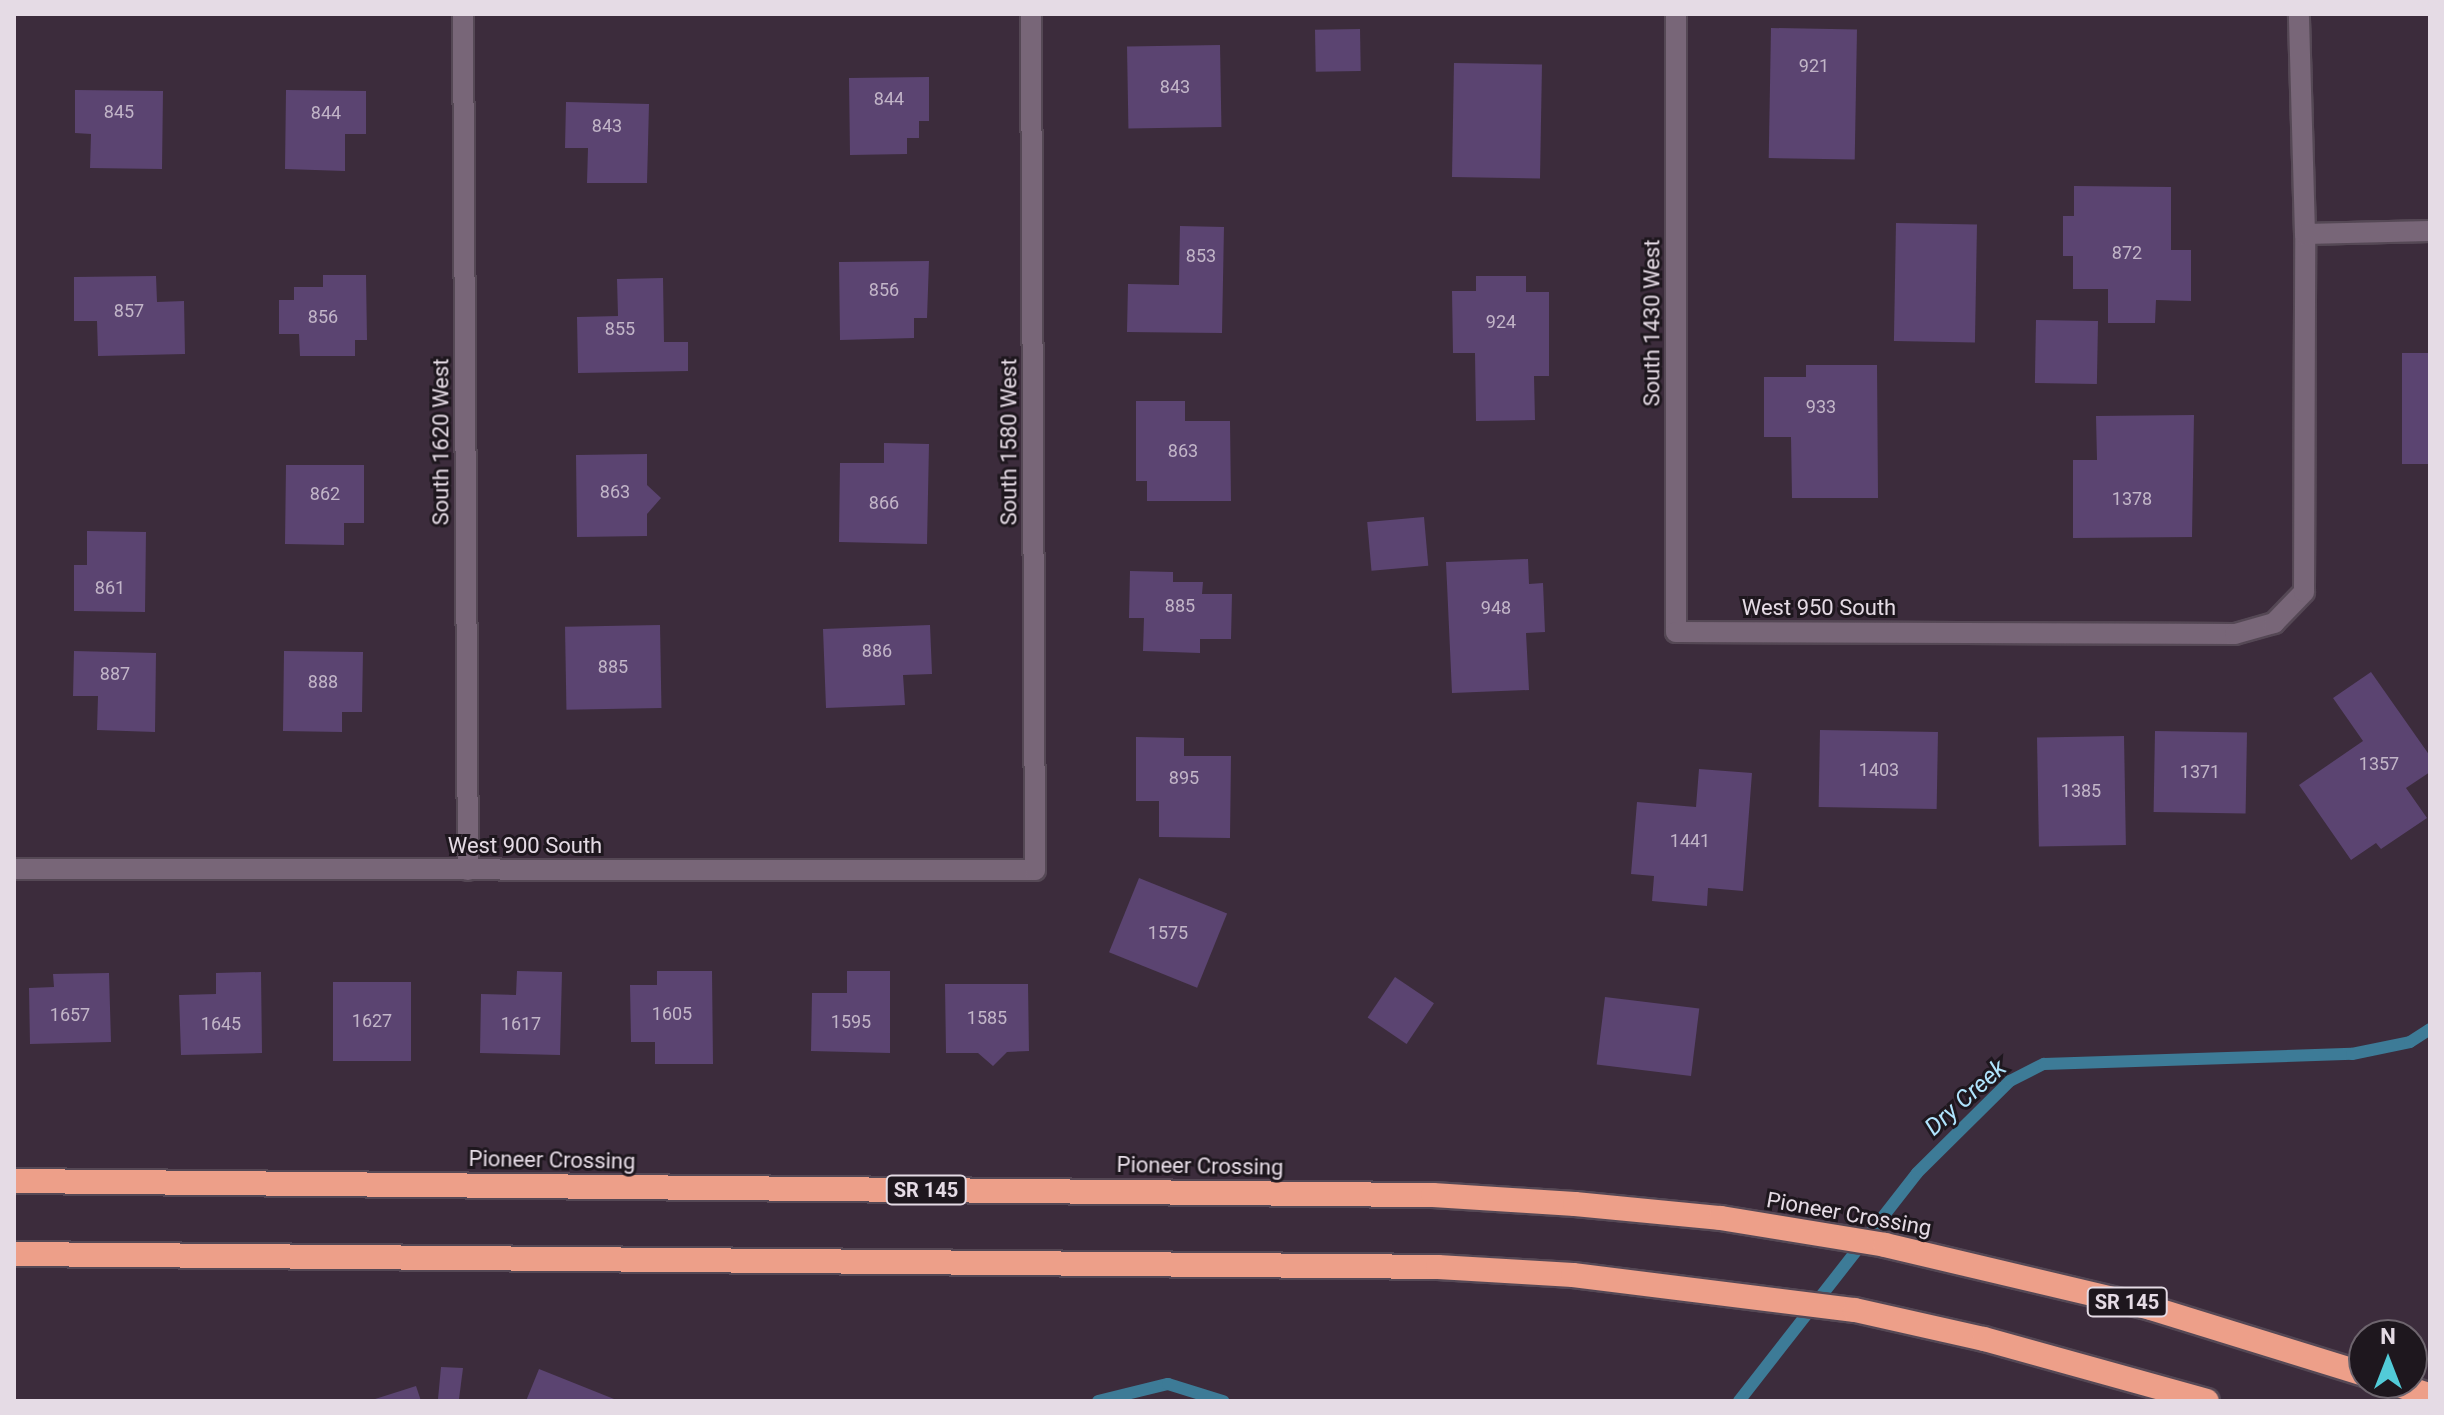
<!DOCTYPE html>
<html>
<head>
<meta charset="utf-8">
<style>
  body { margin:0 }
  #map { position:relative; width:2444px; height:1415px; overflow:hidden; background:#3c2c3c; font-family:Roboto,sans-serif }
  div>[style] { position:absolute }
  .stream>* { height:12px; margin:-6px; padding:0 6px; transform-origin:6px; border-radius:6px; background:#3d7b97 }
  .building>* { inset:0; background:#5b4471; transform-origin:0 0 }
  .roads { filter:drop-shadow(2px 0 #554855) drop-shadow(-2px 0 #554855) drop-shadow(0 2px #554855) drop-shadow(0 -2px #554855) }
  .minor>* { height:20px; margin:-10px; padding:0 10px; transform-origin:10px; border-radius:10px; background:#786678 }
  .highway>* { height:24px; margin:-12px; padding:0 12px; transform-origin:12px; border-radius:12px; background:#ed9f89 }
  span { translate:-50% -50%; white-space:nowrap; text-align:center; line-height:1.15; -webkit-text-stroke:6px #1e171e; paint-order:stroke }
  .number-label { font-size:18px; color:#c2b5c8 }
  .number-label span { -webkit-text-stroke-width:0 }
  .shield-label span { padding:2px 6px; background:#1e171e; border:2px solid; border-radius:6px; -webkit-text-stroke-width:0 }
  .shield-label { font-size:20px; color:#e5dbe5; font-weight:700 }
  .street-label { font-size:22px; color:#e5dbe5 }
  .water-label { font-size:24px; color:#b0e4fd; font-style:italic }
  .frame { position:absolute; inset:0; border:16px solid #e5dbe5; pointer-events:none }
  .north { position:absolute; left:2348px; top:1319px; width:80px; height:80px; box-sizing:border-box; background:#1e171e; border:2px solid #6e656e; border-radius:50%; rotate:0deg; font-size:22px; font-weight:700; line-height:32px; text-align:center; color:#e5dbe5 }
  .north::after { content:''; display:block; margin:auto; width:28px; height:36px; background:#52cbd8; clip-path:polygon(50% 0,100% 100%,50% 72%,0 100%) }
</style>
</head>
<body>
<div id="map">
  <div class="stream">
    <i style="left:1098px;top:1401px;width:72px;rotate:-13.7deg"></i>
    <i style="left:1168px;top:1384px;width:58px;rotate:17.2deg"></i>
    <i style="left:1739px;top:1401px;width:289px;rotate:-52deg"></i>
    <i style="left:1917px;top:1173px;width:131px;rotate:-44.7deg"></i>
    <i style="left:2010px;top:1081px;width:38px;rotate:-27deg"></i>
    <i style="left:2044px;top:1064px;width:308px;rotate:-1.9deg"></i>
    <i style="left:2352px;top:1054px;width:59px;rotate:-11.7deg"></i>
    <i style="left:2410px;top:1042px;width:24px;rotate:-33deg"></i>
  </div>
  <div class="building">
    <i style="left:1771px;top:28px;width:86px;height:130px;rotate:1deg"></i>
    <i style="left:1360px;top:29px;width:42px;height:45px;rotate:89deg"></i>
    <i style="left:1220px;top:45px;width:82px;height:93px;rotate:89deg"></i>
    <i style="left:1454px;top:63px;width:88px;height:114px;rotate:1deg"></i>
    <i style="clip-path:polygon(929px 77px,929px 121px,919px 121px,919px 138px,907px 138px,907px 154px,850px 155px,849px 78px)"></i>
    <i style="clip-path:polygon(75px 90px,163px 91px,162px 169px,90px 168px,91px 134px,75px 133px)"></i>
    <i style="clip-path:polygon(286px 90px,366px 91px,366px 134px,345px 134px,345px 171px,285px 169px)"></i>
    <i style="clip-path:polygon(566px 102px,649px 104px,647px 183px,587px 183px,588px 148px,565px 148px)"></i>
    <i style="clip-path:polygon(2074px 186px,2171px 187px,2171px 250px,2191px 250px,2191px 301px,2156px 300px,2155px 323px,2108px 323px,2108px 289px,2073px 289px,2073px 256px,2063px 256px,2063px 216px,2074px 216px)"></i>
    <i style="left:1896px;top:223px;width:81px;height:118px;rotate:1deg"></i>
    <i style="clip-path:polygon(1180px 226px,1224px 227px,1222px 333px,1127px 332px,1128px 284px,1179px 285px)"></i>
    <i style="clip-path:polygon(929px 261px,927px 318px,914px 318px,914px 338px,840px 340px,839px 262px)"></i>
    <i style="clip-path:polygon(323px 275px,366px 275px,367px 340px,355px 340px,355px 356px,300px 356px,299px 334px,279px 334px,279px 300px,294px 300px,294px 287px,323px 287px)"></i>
    <i style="clip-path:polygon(156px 276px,157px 302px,184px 301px,185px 354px,98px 356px,97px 321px,74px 321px,74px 277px)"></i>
    <i style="clip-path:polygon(1476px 276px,1526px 276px,1526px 292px,1549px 292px,1549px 376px,1534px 376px,1535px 420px,1476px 421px,1475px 353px,1453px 353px,1452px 291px,1476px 291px)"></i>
    <i style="clip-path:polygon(663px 278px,664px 342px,688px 342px,688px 371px,578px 373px,577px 317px,618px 316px,617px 279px)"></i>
    <i style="left:2036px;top:320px;width:62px;height:63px;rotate:1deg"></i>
    <i style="left:2402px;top:353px;width:28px;height:111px"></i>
    <i style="clip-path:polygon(1806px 365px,1877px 365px,1878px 498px,1792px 498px,1791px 437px,1764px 437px,1764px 377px,1806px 377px)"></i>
    <i style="clip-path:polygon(1136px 401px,1185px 401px,1185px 421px,1230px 421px,1231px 501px,1147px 501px,1147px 481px,1136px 481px)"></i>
    <i style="clip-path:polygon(2194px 415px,2192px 537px,2073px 538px,2073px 460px,2097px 460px,2096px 416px)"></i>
    <i style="clip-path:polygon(884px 443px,929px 444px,927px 544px,839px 542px,840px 463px,884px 463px)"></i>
    <i style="clip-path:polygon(647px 454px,647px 485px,661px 498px,647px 514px,647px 536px,577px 537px,576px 455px)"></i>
    <i style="clip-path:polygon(286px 465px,364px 465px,364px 523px,344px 523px,344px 545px,285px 544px)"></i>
    <i style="left:1424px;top:517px;width:49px;height:57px;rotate:85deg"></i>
    <i style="clip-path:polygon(87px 531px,146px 532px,145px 612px,74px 611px,74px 565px,87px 565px)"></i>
    <i style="clip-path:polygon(1528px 559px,1529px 584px,1543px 583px,1545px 632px,1526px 633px,1529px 690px,1452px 693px,1446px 562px)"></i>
    <i style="clip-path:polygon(1130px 571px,1173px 572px,1173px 582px,1203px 582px,1202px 594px,1232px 594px,1231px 639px,1200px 639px,1200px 653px,1143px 651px,1144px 618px,1129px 618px)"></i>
    <i style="left:660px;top:625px;width:83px;height:95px;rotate:89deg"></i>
    <i style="clip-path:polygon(930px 625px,932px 674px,903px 675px,905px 705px,826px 708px,823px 629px)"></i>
    <i style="clip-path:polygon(74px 651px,156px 653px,155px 732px,97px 730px,98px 696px,73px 696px)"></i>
    <i style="clip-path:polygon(284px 651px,363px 652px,362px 712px,342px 712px,342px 732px,283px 731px)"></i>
    <i style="clip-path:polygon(2371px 672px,2430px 756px,2430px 772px,2406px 788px,2427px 818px,2381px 849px,2376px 843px,2351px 860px,2299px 785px,2363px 741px,2333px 698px)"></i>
    <i style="left:1820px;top:730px;width:118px;height:77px;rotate:1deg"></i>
    <i style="left:2155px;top:731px;width:92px;height:81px;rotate:1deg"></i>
    <i style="left:2124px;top:736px;width:109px;height:87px;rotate:89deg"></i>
    <i style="clip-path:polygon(1136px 737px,1184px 738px,1184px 756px,1231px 756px,1230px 838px,1159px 837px,1159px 801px,1136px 801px)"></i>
    <i style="clip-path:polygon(1699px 769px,1752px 773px,1743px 891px,1708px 888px,1707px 906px,1652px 901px,1654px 876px,1631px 874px,1637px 802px,1696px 807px)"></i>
    <i style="left:1139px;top:878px;width:95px;height:80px;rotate:22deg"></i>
    <i style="clip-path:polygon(517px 971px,562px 972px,560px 1055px,480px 1053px,481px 994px,516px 995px)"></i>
    <i style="clip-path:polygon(657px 971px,712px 971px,713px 1064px,655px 1064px,655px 1042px,631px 1042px,630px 985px,657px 985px)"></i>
    <i style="clip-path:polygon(847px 971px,890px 971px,890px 1053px,811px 1051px,812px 993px,847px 993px)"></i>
    <i style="clip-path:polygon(261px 972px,262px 1053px,181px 1055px,179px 995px,216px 994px,216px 973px)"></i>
    <i style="clip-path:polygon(109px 973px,111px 1042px,30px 1044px,29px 988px,54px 987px,53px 974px)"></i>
    <i style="left:1395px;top:977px;width:47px;height:49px;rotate:34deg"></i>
    <i style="left:333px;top:982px;width:78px;height:79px"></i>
    <i style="clip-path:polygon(945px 984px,1028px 984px,1029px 1051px,1007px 1052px,993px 1066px,978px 1053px,946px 1053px)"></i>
    <i style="left:1605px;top:997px;width:95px;height:68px;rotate:7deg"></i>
    <i style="clip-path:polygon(441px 1367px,463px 1368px,459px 1399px,438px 1399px)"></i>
    <i style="clip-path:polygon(539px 1369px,619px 1401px,526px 1401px)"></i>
    <i style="clip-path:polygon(416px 1386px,421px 1401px,372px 1401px,372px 1400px)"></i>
  </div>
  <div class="roads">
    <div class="minor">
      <i style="left:463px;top:14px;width:856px;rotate:89.67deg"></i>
      <i style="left:1676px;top:14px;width:618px;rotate:90deg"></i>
      <i style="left:1676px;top:632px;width:559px;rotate:0.2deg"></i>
      <i style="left:2235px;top:634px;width:41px;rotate:-15.8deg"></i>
      <i style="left:2274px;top:623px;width:43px;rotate:-45.9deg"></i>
      <i style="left:2304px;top:592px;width:358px;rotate:-89.8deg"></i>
      <i style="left:2305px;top:234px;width:220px;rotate:-91.6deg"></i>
      <i style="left:2305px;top:234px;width:125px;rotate:-1.4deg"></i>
      <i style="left:14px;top:869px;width:1021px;rotate:0.06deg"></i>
      <i style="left:1035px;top:870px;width:856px;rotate:-90.27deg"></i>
    </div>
    <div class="highway">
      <i style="left:14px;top:1181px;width:1419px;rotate:0.57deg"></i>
      <i style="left:1433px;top:1195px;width:142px;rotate:3.6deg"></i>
      <i style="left:1575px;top:1204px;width:147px;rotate:5.5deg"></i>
      <i style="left:1721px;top:1218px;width:166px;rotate:9.3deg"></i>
      <i style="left:1885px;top:1245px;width:273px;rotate:13.3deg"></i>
      <i style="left:2151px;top:1308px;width:223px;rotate:17.2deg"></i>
      <i style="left:14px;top:1254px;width:1424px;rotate:0.52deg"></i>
      <i style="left:1438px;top:1267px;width:135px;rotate:3.4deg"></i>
      <i style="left:1573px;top:1275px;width:284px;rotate:7.1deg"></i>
      <i style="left:1855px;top:1310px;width:132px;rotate:12.7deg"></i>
      <i style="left:1984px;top:1339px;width:231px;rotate:15.5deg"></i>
      <i style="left:2392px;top:1383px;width:40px;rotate:18deg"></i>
    </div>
  </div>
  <div class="number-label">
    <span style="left:1814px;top:66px">921</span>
    <span style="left:1175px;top:87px">843</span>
    <span style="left:889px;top:99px">844</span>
    <span style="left:119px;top:112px">845</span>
    <span style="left:326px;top:113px">844</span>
    <span style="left:607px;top:126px">843</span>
    <span style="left:2127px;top:253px">872</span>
    <span style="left:1201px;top:256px">853</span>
    <span style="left:884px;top:290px">856</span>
    <span style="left:129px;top:311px">857</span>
    <span style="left:323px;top:317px">856</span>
    <span style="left:1501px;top:322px">924</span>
    <span style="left:620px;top:329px">855</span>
    <span style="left:1821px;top:407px">933</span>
    <span style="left:1183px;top:451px">863</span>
    <span style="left:615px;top:492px">863</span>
    <span style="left:325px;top:494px">862</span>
    <span style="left:2132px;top:499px">1378</span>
    <span style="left:884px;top:503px">866</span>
    <span style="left:110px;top:588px">861</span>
    <span style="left:1180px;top:606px">885</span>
    <span style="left:1496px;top:608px">948</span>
    <span style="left:877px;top:651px">886</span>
    <span style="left:613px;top:667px">885</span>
    <span style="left:115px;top:674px">887</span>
    <span style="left:323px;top:682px">888</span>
    <span style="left:2379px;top:764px">1357</span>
    <span style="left:1879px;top:770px">1403</span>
    <span style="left:2200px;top:772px">1371</span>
    <span style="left:1184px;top:778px">895</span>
    <span style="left:2081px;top:791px">1385</span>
    <span style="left:1690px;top:841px">1441</span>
    <span style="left:1168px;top:933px">1575</span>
    <span style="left:672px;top:1014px">1605</span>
    <span style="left:70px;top:1015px">1657</span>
    <span style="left:987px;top:1018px">1585</span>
    <span style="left:372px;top:1021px">1627</span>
    <span style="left:851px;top:1022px">1595</span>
    <span style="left:221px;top:1024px">1645</span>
    <span style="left:521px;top:1024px">1617</span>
  </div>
  <div class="shield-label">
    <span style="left:926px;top:1190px">SR 145</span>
    <span style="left:2127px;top:1302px">SR 145</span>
  </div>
  <div class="street-label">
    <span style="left:1652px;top:323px;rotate:-90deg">South 1430 West</span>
    <span style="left:441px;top:442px;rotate:-90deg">South 1620 West</span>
    <span style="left:1009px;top:442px;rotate:-90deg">South 1580 West</span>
    <span style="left:1819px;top:608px">West 950 South</span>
    <span style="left:525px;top:846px">West 900 South</span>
    <span style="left:552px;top:1160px;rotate:1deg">Pioneer Crossing</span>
    <span style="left:1200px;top:1166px;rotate:1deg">Pioneer Crossing</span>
    <span style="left:1849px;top:1214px;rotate:10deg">Pioneer Crossing</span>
  </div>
  <div class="water-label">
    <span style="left:1966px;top:1098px;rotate:-42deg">Dry Creek</span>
  </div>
  <div class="frame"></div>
  <div class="north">N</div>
</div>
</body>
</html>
